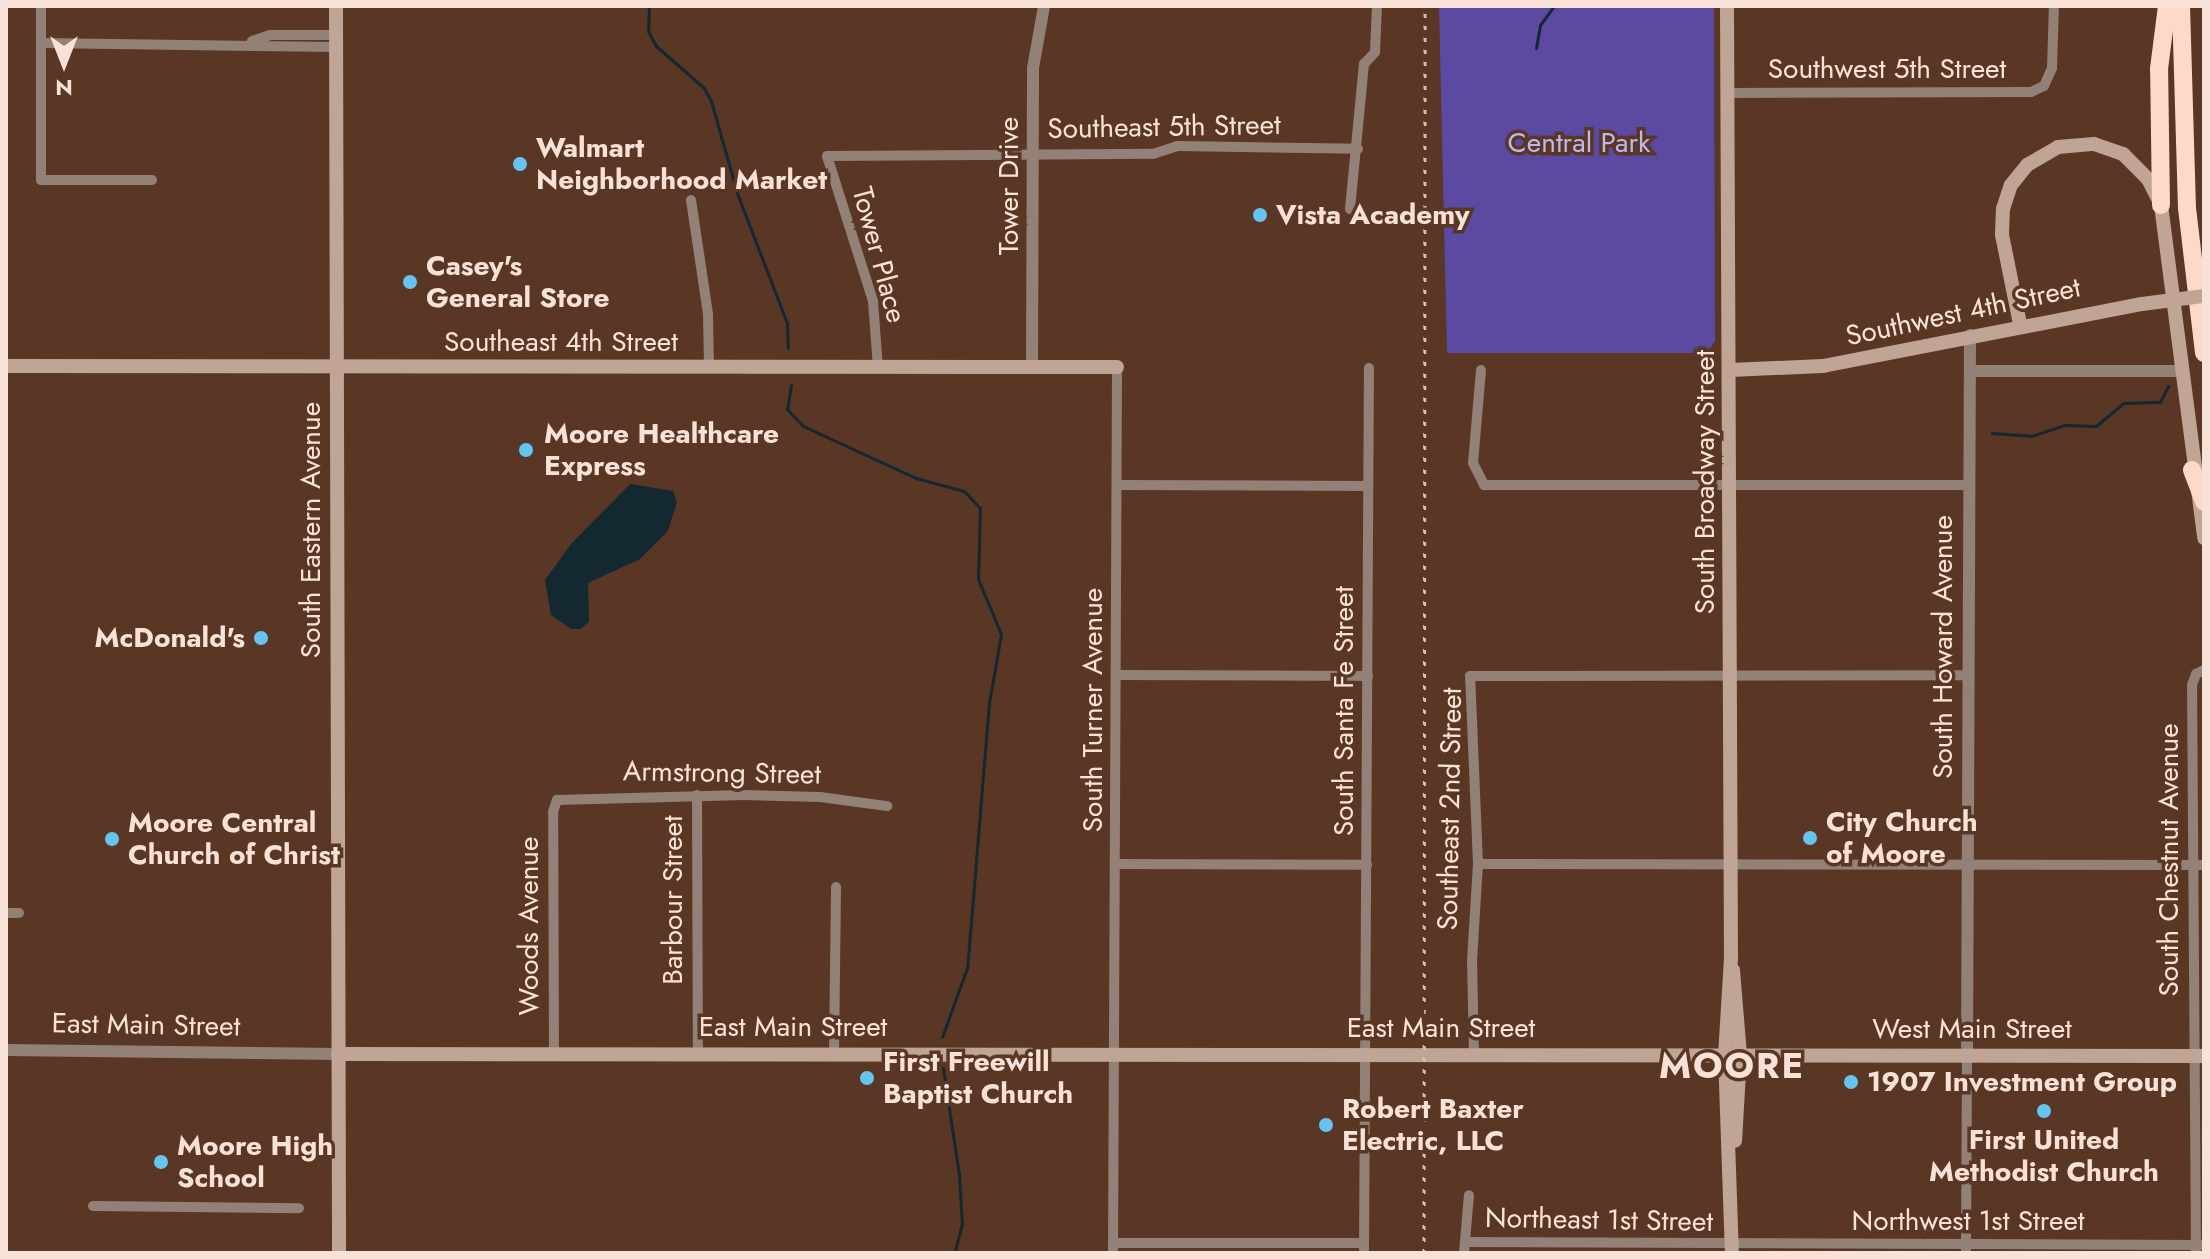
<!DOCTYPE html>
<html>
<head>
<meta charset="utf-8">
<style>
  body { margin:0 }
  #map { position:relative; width:2210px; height:1259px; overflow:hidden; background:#593724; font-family:Jost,sans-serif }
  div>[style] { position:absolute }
  .green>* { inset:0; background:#5c4aa2 }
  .water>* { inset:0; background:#132831 }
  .stream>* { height:3px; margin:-1.5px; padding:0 1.5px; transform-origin:1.5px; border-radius:1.5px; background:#132831 }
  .minor>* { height:10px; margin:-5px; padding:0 5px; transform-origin:5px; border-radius:5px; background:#938177 }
  .tertiary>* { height:12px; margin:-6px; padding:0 6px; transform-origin:6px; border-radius:6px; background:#938177 }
  .secondary>* { height:14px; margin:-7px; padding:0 7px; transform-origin:7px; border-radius:7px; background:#c0a495 }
  .motorway>* { height:18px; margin:-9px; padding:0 9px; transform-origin:9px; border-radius:9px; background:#fddac8 }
  .rail>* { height:3px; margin-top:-1.5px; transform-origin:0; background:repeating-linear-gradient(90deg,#d8c0b3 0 4px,transparent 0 12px) }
  .secondary-bridge>* { height:14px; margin:-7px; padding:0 7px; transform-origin:7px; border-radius:7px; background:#c0a495 }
  .dots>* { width:22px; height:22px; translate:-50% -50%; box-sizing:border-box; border:4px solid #593724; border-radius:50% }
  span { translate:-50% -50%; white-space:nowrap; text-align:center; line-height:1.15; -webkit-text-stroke:7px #593724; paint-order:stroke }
  .street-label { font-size:28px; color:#f8e2d7 }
  .park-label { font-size:28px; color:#beb8ee }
  .poi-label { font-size:28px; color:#f8e2d7; font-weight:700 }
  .left { translate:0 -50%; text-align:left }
  .right { translate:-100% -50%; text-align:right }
  .district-label { font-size:36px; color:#f8e2d7; font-weight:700; letter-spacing:2px }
  .frame { position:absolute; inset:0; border:8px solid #f8e2d7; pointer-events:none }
  .north { position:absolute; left:24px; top:24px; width:80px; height:80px; -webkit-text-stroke:6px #593724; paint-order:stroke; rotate:180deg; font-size:22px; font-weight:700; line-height:32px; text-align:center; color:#f8e2d7 }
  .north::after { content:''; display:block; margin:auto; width:28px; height:36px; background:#f8e2d7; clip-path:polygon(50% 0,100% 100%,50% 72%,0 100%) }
</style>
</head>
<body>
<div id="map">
  <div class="green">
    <i style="clip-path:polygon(1439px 6px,1714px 6px,1715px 341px,1707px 353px,1447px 353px)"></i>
  </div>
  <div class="water">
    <i style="clip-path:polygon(630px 484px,673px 491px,677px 502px,668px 531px,640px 559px,588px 583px,589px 621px,581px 629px,571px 629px,551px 615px,545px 580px,571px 544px)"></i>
  </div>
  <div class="stream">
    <i style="left:649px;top:6px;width:25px;rotate:92deg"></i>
    <i style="left:648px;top:31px;width:17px;rotate:62deg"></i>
    <i style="left:656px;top:46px;width:64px;rotate:41.2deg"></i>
    <i style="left:704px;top:88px;width:15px;rotate:62deg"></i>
    <i style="left:711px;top:101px;width:96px;rotate:74.2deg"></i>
    <i style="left:737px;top:193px;width:139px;rotate:69deg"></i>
    <i style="left:787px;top:323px;width:25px;rotate:88deg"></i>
    <i style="left:1536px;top:48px;width:23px;rotate:-80deg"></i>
    <i style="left:1540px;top:25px;width:24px;rotate:-54deg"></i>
    <i style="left:791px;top:385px;width:24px;rotate:99deg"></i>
    <i style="left:787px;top:409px;width:23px;rotate:47deg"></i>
    <i style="left:803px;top:426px;width:124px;rotate:24.7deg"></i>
    <i style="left:916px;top:478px;width:50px;rotate:15.2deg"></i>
    <i style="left:964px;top:491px;width:23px;rotate:47deg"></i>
    <i style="left:980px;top:508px;width:71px;rotate:91.6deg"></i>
    <i style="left:978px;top:579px;width:60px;rotate:67.3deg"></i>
    <i style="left:1001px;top:634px;width:70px;rotate:99.9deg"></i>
    <i style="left:989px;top:703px;width:266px;rotate:94.7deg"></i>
    <i style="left:967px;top:968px;width:73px;rotate:109.9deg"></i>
    <i style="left:1992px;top:433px;width:39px;rotate:4deg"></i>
    <i style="left:2031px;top:436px;width:35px;rotate:-18deg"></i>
    <i style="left:2064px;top:425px;width:32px;rotate:2deg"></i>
    <i style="left:2096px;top:426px;width:35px;rotate:-40deg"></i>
    <i style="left:2123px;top:403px;width:37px;rotate:-2deg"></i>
    <i style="left:2160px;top:402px;width:18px;rotate:-63deg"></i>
    <i style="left:943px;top:1068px;width:108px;rotate:81.5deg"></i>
    <i style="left:959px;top:1175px;width:49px;rotate:86.5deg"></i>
    <i style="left:962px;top:1224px;width:30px;rotate:105deg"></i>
  </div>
  <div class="minor">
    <i style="left:41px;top:6px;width:174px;rotate:90deg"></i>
    <i style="left:41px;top:180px;width:111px"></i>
    <i style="left:252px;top:41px;width:19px;rotate:-18deg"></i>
    <i style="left:270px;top:35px;width:66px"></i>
    <i style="left:41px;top:43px;width:295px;rotate:0.8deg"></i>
    <i style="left:1729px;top:93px;width:302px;rotate:-0.2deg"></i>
    <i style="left:2031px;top:92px;width:14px;rotate:-25deg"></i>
    <i style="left:2044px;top:86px;width:20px;rotate:-66deg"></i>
    <i style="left:2052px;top:68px;width:62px;rotate:-88.2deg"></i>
    <i style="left:691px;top:200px;width:115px;rotate:81.5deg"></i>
    <i style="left:708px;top:314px;width:53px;rotate:88.9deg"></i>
    <i style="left:1350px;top:209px;width:146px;rotate:-84.5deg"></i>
    <i style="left:1364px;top:64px;width:16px;rotate:-47deg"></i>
    <i style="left:1375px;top:52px;width:46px;rotate:-87.5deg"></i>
    <i style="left:878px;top:368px;width:67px;rotate:-94.3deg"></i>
    <i style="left:873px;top:301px;width:152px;rotate:-107.6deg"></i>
    <i style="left:827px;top:156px;width:326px;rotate:-0.4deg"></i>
    <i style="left:1153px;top:154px;width:25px;rotate:-18deg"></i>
    <i style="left:1177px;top:146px;width:181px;rotate:0.9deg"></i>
    <i style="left:1481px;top:370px;width:93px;rotate:94.9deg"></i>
    <i style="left:1473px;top:463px;width:25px;rotate:63deg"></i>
    <i style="left:1484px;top:485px;width:483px"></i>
    <i style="left:1117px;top:485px;width:251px;rotate:0.2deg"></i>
    <i style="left:1116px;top:675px;width:252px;rotate:0.2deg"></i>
    <i style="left:697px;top:795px;width:257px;rotate:89.8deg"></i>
    <i style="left:1117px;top:864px;width:250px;rotate:0.2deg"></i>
    <i style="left:1478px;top:864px;width:726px;rotate:0.08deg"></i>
    <i style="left:6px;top:913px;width:13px"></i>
    <i style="left:554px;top:1053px;width:241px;rotate:-90.2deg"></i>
    <i style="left:553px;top:812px;width:13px;rotate:-72deg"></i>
    <i style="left:557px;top:800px;width:187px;rotate:-1.5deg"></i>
    <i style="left:744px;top:795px;width:76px;rotate:1.5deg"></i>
    <i style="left:820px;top:797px;width:68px;rotate:7.7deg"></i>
    <i style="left:834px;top:1053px;width:166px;rotate:-89.3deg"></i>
    <i style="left:1474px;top:1054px;width:93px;rotate:-91.2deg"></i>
    <i style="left:1472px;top:961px;width:97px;rotate:-86.5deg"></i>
    <i style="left:1478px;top:864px;width:188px;rotate:-92.4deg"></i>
    <i style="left:1470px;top:676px;width:497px;rotate:-0.1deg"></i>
    <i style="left:93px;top:1206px;width:206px;rotate:0.6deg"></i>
    <i style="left:1465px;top:1242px;width:739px;rotate:0.23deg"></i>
    <i style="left:1113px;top:1243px;width:251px"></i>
    <i style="left:1113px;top:1253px;width:886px;rotate:-89.74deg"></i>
    <i style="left:1364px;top:1253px;width:885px;rotate:-89.68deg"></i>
    <i style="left:1464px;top:1253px;width:58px;rotate:-85.1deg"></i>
    <i style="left:1966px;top:1253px;width:198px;rotate:-89.7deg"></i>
    <i style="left:2196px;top:1253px;width:568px;rotate:-90.4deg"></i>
    <i style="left:2192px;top:685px;width:12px;rotate:-70deg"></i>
    <i style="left:2196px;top:674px;width:9px;rotate:-27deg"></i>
  </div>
  <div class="tertiary">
    <i style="left:1032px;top:367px;width:299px;rotate:-89.8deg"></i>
    <i style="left:1033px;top:68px;width:63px;rotate:-79.9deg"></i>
    <i style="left:1970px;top:371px;width:209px"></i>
    <i style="left:6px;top:1050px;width:332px;rotate:0.7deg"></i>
    <i style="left:1967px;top:1055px;width:720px;rotate:-89.76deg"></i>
  </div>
  <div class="secondary">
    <i style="left:336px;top:6px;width:1247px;rotate:89.86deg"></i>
    <i style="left:1727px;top:6px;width:952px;rotate:89.76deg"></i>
    <i style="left:1731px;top:958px;width:97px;rotate:93.5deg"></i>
    <i style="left:1725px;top:1055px;width:198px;rotate:88deg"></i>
    <i style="left:2020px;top:324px;width:91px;rotate:-101.4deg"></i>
    <i style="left:2002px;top:235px;width:26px;rotate:-88deg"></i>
    <i style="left:2003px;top:209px;width:25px;rotate:-72deg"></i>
    <i style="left:2011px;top:185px;width:26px;rotate:-51deg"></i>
    <i style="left:2027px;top:165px;width:36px;rotate:-30deg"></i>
    <i style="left:2058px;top:147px;width:36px;rotate:-5deg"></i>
    <i style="left:2094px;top:144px;width:31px;rotate:19deg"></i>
    <i style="left:2123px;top:154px;width:35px;rotate:45deg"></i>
    <i style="left:2148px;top:179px;width:29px;rotate:63deg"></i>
    <i style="left:2161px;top:205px;width:336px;rotate:82.6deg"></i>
    <i style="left:6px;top:366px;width:1111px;rotate:0.05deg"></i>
    <i style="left:1731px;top:370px;width:92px;rotate:-2.5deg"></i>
    <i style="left:1823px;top:366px;width:325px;rotate:-11deg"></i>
    <i style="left:1733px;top:970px;width:85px;rotate:85.3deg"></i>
    <i style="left:1740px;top:1055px;width:86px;rotate:93.3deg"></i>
    <i style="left:338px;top:1054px;width:1866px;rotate:0.06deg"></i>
  </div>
  <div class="motorway">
    <i style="left:2181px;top:6px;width:202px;rotate:88.3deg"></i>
    <i style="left:2187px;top:208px;width:146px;rotate:83.3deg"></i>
    <i style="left:2161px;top:205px;width:136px;rotate:-90.8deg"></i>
    <i style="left:2159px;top:69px;width:64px;rotate:-82.8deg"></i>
    <i style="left:2192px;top:470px;width:34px;rotate:69deg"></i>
  </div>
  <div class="rail">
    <i style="left:1424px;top:1253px;width:1247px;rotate:-89.95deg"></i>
  </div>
  <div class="secondary-bridge">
    <i style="left:2142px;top:304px;width:63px;rotate:-7.4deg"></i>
  </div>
  <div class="dots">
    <i style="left:520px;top:164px;background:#66c4ef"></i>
    <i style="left:1260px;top:215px;background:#66c4ef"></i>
    <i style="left:410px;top:282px;background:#66c4ef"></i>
    <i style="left:526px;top:450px;background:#66c4ef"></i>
    <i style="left:261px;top:638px;background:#66c4ef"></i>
    <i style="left:1810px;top:838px;background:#66c4ef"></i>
    <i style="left:112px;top:839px;background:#66c4ef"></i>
    <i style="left:867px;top:1078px;background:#66c4ef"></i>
    <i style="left:1851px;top:1082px;background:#66c4ef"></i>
    <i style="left:2044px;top:1111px;background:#66c4ef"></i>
    <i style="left:1326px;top:1125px;background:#66c4ef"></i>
    <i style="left:161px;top:1162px;background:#66c4ef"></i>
  </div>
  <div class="street-label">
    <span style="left:1887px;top:69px">Southwest 5th Street</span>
    <span style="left:1164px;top:127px;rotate:-1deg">Southeast 5th Street</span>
    <span style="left:1009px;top:186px;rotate:-90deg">Tower Drive</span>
    <span style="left:879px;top:255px;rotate:75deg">Tower Place</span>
    <span style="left:1963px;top:312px;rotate:-12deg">Southwest 4th Street</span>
    <span style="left:561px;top:342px">Southeast 4th Street</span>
    <span style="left:1705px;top:482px;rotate:-90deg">South Broadway Street</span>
    <span style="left:311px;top:530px;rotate:-90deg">South Eastern Avenue</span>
    <span style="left:1943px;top:647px;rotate:-90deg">South Howard Avenue</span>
    <span style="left:1093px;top:710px;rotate:-90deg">South Turner Avenue</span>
    <span style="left:1344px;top:711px;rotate:-90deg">South Santa Fe Street</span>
    <span style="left:722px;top:773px;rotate:1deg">Armstrong Street</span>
    <span style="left:1450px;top:809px;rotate:-89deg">Southeast 2nd Street</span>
    <span style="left:2169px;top:860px;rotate:-90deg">South Chestnut Avenue</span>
    <span style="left:673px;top:900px;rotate:-90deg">Barbour Street</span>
    <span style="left:529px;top:926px;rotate:-90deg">Woods Avenue</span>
    <span style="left:146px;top:1025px;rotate:1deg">East Main Street</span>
    <span style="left:793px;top:1027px">East Main Street</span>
    <span style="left:1441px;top:1028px">East Main Street</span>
    <span style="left:1972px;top:1029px">West Main Street</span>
    <span style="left:1599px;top:1220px;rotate:1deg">Northeast 1st Street</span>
    <span style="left:1968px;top:1221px">Northwest 1st Street</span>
  </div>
  <div class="park-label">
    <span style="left:1579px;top:143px">Central Park</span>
  </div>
  <div class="poi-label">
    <span class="left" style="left:536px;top:164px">Walmart<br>Neighborhood Market</span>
    <span class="left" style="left:1276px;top:215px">Vista Academy</span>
    <span class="left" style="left:426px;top:282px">Casey's<br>General Store</span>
    <span class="left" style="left:544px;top:450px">Moore Healthcare<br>Express</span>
    <span class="right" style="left:245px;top:638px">McDonald's</span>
    <span class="left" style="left:1826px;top:838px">City Church<br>of Moore</span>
    <span class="left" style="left:128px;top:839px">Moore Central<br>Church of Christ</span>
    <span class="left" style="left:883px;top:1078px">First Freewill<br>Baptist Church</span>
    <span class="left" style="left:1867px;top:1082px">1907 Investment Group</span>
    <span class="left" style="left:1342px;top:1125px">Robert Baxter<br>Electric, LLC</span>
    <span style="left:2044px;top:1156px">First United<br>Methodist Church</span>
    <span class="left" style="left:177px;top:1162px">Moore High<br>School</span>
  </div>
  <div class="district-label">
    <span style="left:1732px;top:1066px">MOORE</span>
  </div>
  <div class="frame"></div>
  <div class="north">N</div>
</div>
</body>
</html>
